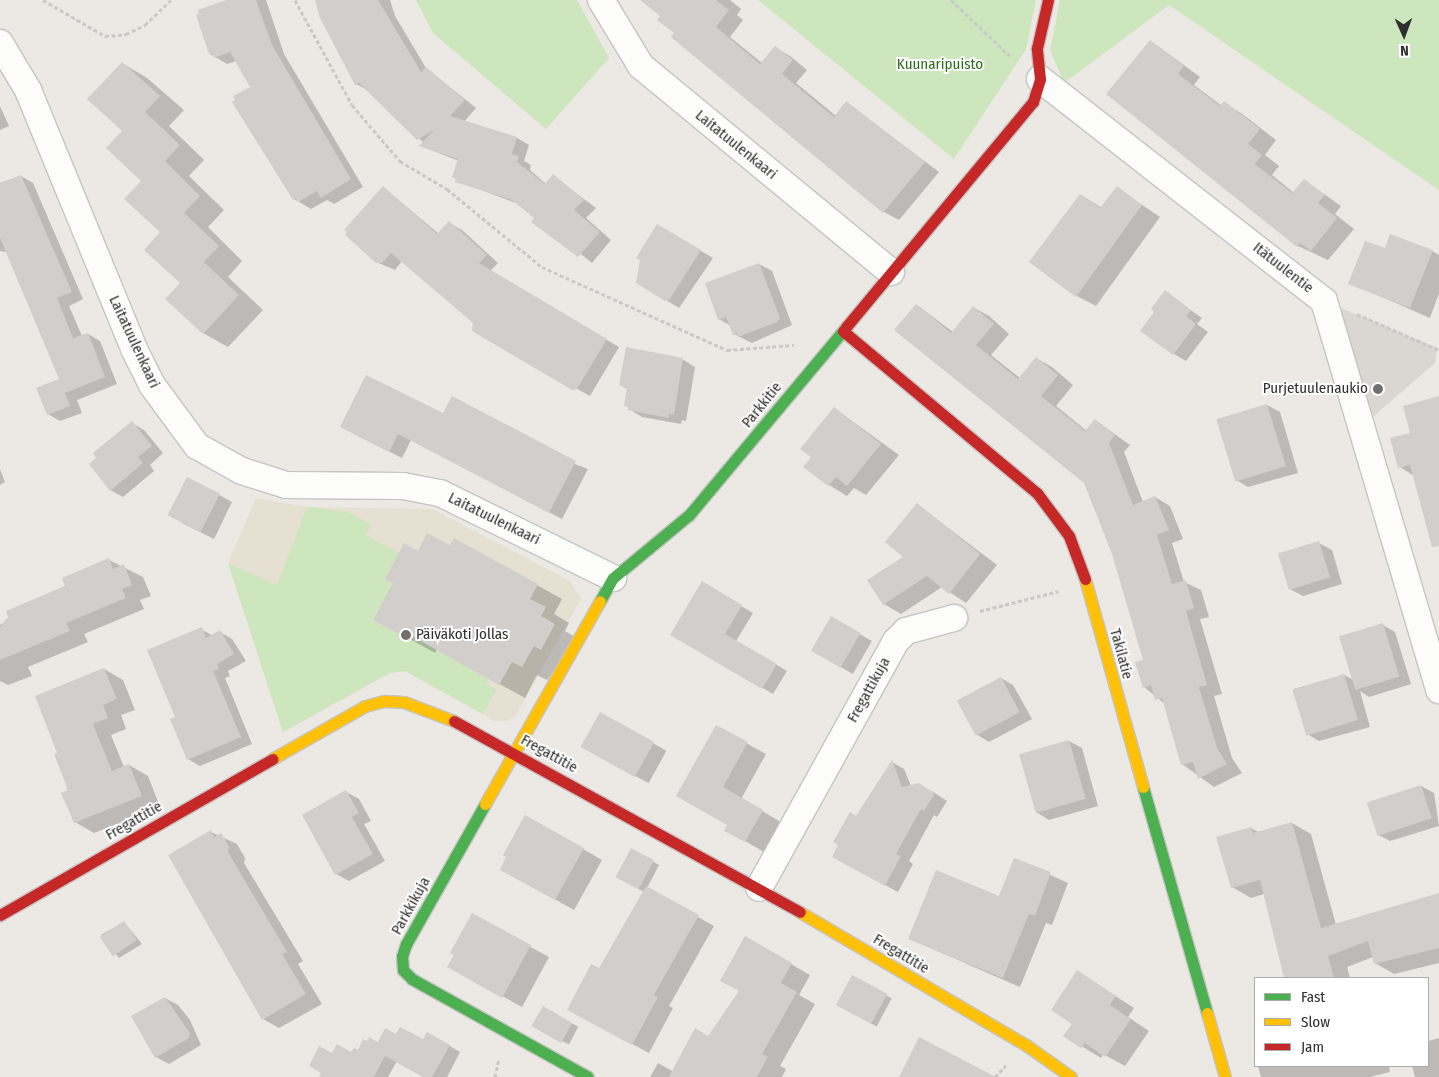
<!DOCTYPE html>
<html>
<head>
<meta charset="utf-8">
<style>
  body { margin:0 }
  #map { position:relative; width:1439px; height:1077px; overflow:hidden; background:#ece8e4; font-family:"Fira Sans Condensed",sans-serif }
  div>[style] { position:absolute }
  .education>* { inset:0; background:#e6e0d3 }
  .green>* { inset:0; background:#cee6be }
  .plaza>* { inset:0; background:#dad6d2 }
  .shadow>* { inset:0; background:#0003; transform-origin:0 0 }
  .building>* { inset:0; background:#d1cecb; transform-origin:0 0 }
  .path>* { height:3px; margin-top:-1.5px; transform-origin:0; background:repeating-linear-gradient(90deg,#c9c9c8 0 4px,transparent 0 6.5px) }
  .roads { filter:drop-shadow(1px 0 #c5c4c5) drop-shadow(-1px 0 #c5c4c5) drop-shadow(0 1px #c5c4c5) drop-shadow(0 -1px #c5c4c5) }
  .street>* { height:26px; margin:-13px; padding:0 13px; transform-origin:13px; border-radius:13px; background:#fcfcfb }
  .fast>* { height:11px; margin:-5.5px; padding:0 5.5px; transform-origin:5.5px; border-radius:5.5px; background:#4caf50 }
  .slow>* { height:11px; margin:-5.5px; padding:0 5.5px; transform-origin:5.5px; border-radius:5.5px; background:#ffc107 }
  .jam>* { height:11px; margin:-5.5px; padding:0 5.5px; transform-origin:5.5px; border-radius:5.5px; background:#c62828 }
  .dots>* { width:14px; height:14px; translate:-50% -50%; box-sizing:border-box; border:2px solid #fff; border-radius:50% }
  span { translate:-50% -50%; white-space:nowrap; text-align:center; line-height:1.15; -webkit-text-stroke:4px #fff; paint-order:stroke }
  .park-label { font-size:15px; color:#2c6e1b }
  .street-label { font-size:15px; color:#2e2e2e }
  .poi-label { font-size:15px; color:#2e2e2e }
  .right { translate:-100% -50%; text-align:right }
  .left { translate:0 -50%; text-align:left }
  .legend { position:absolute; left:1254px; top:977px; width:175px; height:90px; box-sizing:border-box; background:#fff; border:1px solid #ababab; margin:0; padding:6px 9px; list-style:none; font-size:15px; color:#2e2e2e }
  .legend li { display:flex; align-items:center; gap:10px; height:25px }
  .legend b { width:25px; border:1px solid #ababab }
  .north { position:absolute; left:1379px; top:10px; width:50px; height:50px; -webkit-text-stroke:4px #fff; paint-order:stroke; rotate:178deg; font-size:14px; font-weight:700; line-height:20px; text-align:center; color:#2e2e2e }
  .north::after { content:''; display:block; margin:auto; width:18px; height:22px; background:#2e2e2e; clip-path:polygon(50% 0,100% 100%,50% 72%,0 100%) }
</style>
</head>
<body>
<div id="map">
  <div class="education">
    <i style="clip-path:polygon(256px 498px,307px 507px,433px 509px,570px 581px,581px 599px,515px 717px,508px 721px,495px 721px,405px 671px,390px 673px,283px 732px,228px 563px)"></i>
  </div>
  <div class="green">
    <i style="clip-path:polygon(416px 0,577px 0,609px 58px,546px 129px,433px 33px)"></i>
    <i style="clip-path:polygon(758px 0,1036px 0,1026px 49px,954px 159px)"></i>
    <i style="clip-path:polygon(1060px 0,1439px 0,1439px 190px,1169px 5px,1064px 83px,1050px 50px)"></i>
    <i style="clip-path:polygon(307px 507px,349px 512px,371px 525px,366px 535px,399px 553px,385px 579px,418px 597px,407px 617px,382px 603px,373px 620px,409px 640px,412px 636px,484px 631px,465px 666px,489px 679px,486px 684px,497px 690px,483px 714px,405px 671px,390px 673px,283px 732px,228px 563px,277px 585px)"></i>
  </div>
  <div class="plaza">
    <i style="clip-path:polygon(1324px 301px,1437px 348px,1435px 363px,1361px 427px)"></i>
  </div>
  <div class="shadow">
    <i style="clip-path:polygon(230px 0,266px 0,284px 54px,363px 187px,334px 204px,327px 200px,311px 209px,294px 199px,251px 87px,236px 61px,227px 64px,210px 54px)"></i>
    <i style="clip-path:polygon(316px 0,390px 0,395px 16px,426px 68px,476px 108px,464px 122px,517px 138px,529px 145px,524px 161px,531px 165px,530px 170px,546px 184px,553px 176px,596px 208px,586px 218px,611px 240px,592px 263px,519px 204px,457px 181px,459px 161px,421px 146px,424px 143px,369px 91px,356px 84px)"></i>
    <i style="clip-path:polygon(647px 0,730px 0,741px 9px,737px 15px,743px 20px,730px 37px,762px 63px,776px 48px,790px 56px,807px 70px,796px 83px,836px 116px,847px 103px,939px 172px,899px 220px,884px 212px,675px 33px)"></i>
    <i style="clip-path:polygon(1151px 41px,1200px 77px,1194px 85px,1222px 106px,1224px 103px,1241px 113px,1276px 140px,1265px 155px,1279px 166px,1272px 175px,1294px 193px,1304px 180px,1341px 206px,1335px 214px,1354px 229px,1328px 260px,1298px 246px,1108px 94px)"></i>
    <i style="clip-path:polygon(122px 63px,147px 78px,184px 110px,169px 126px,204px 160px,189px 176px,224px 210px,208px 227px,242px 261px,228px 277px,263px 310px,228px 347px,203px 333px,124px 131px)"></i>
    <i style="clip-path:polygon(0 106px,9px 126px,0 130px)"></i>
    <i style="clip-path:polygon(21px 176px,33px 183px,83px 299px,69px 306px,82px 336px,88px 334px,100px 341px,117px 384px,77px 400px,82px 413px,60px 421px,48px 414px,61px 380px,7px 252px,0 251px,0 183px)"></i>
    <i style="clip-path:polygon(384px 188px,439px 234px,449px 223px,462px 230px,498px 263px,490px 271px,619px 347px,590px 396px,474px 331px,474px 322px,402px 261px,395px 270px,376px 262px)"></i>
    <i style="clip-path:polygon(1117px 188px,1160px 217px,1096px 306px,1077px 296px,1081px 195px,1102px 208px)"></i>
    <i style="clip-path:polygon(658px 226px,713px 258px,679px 308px,666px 300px)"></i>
    <i style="clip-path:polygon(1385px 250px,1432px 251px,1439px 255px,1439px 293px,1430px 318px,1350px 283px)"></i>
    <i style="clip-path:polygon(759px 264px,772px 271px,792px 325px,752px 343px,734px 334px,731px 326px,719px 319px)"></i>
    <i style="clip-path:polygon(1165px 292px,1202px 318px,1197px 324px,1208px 332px,1186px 361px,1174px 354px,1156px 312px)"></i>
    <i style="clip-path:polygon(917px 305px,953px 332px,973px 307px,989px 316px,1009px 334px,991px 355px,1020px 378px,1036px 358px,1052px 367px,1073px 385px,1056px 406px,1087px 431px,1095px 420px,1130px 445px,1124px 452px,1143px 502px,1155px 497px,1170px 506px,1183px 539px,1172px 543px,1184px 582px,1201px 590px,1209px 617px,1200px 619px,1222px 694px,1214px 696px,1232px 758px,1242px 773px,1214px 787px,1182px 764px,1165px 704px,1144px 687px,1144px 661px,1113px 553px,1085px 482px)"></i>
    <i style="clip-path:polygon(682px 359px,695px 367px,686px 421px,682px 420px,681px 424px,642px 417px,629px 409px,628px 389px,620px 385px)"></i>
    <i style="clip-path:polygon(1439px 398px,1439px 526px,1414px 476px,1400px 467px,1411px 433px)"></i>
    <i style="clip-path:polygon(1267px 405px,1280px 412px,1298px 473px,1248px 487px,1236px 480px,1218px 419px)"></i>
    <i style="clip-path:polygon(834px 408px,899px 455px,866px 495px,854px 488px,847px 496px,829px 485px,813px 457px)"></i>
    <i style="clip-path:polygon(444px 415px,588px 469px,562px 519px,411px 440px,402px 458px,354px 434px)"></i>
    <i style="clip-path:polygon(132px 423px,144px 430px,163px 453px,150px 465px,154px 471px,123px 497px,110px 490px)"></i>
    <i style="clip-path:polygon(0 469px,5px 482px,0 485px)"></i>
    <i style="clip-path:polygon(188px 478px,232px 502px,214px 539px,182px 523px)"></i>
    <i style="clip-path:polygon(918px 505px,997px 565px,966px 603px,942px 587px,901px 614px,884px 604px,905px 557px)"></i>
    <i style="clip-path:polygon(455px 540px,562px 599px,554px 614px,569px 623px,565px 631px,579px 639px,547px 680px,537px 675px,525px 698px,437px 649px,435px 653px,399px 633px,419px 553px,450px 547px)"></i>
    <i style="clip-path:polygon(1319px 543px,1332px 550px,1342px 584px,1303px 596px,1290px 589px)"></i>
    <i style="clip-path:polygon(109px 560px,143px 577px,151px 596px,140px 600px,144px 609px,84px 634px,88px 642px,28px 667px,32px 676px,8px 685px,0 681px,0 625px)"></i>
    <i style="clip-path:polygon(702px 583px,753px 613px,736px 641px,787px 671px,773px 694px,672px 635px)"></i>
    <i style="left:832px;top:618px;width:46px;height:38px;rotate:30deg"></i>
    <i style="clip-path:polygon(1383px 625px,1395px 632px,1411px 684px,1369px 697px,1360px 691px,1370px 727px,1319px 741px,1307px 734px,1294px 689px,1344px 675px,1354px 680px)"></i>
    <i style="clip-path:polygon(201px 629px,213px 636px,220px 632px,232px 639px,246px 661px,228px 671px,230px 676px,225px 678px,252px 744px,200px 766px,188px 759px,177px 717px)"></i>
    <i style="clip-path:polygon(104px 669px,123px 680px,135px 710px,121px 715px,126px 729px,111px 735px,124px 767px,129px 765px,148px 776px,160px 807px,94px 833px,75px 822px,59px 753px)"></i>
    <i style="clip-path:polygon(1001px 678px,1013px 685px,1032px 719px,989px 742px,976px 734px,959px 700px)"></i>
    <i style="left:600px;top:714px;width:76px;height:37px;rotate:29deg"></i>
    <i style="clip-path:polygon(716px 726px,766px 754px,741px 799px,781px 822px,764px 852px,726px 830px,729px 825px,677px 796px)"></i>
    <i style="clip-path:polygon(1069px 741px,1082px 748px,1098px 806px,1049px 820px,1036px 812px)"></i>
    <i style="clip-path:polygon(892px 762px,904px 769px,911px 786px,932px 791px,947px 801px,937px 817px,934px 815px,909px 861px,913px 864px,898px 892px,846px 864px,856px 817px)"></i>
    <i style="clip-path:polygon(1421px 786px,1434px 793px,1439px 826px,1390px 841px,1377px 834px)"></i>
    <i style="clip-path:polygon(346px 792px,359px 799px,371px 821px,364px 824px,385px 861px,349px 881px,336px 874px)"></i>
    <i style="clip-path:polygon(1292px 823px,1311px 834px,1336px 925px,1439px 894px,1439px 963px,1394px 974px,1375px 963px,1373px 957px,1347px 967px,1350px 978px,1286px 978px,1264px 894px,1251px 898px,1232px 887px,1251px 828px,1260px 833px)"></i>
    <i style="clip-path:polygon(211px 832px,237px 844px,245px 858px,244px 863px,303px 961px,298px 964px,322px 1004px,279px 1028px,263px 1019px)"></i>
    <i style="clip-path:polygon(583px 849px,602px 860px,574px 910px,520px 880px,508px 857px)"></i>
    <i style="clip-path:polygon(632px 850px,659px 865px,647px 888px,714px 926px,669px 1006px,673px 1008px,649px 1053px,584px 1018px,600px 970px,644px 892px,617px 877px)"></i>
    <i style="clip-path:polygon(1015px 859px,1068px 883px,1052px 925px,1046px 923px,1020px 987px,910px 939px,1000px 898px)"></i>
    <i style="clip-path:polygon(472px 915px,549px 957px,522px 1007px,468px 977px)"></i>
    <i style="clip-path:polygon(124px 922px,142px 944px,119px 958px,101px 935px)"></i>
    <i style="clip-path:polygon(746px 938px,810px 975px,799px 995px,815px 1004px,780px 1066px,786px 1069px,782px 1077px,692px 1077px,709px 1038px,741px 991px)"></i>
    <i style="clip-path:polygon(1078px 972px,1134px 1008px,1128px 1017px,1149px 1031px,1125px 1066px,1103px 1054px,1101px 1058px,1065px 1036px,1073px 1023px)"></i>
    <i style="left:852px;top:977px;width:45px;height:32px;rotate:28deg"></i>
    <i style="clip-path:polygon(165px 998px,178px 1005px,190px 1020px,201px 1045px,169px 1064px,156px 1057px)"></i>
    <i style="left:543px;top:1008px;width:40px;height:20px;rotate:28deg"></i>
    <i style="clip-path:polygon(427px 1033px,460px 1052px,447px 1077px,425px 1077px,397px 1061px,388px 1077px,330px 1077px,332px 1055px,352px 1053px,396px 1035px,423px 1040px)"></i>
    <i style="clip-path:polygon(1439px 1038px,1439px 1077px,1415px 1077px,1412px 1066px,1428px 1066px,1428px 1041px)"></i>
    <i style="clip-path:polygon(658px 1063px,683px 1077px,650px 1077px)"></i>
    <i style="clip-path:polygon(1258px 1066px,1389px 1066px,1390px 1072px,1370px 1077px,1261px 1077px)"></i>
  </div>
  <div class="building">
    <i style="clip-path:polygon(226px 0,256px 0,272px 45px,351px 179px,321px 198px,317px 191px,298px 202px,296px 198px,293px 200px,232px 102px,235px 100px,233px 96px,250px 87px,230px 52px,214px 58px,212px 53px,209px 54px,196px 15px,199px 14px,198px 10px)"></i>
    <i style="clip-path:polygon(315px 0,378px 0,421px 72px,426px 67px,465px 100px,450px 116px,517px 137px,512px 154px,519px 156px,517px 162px,545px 184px,553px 174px,584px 200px,574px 210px,600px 232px,578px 257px,531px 222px,534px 218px,512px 200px,455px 182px,456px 179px,452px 177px,458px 159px,419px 146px,434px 130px,417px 140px,359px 83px,355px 85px,320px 18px)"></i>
    <i style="clip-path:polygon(640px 0,716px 0,729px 10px,716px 27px,760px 64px,775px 46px,793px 60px,782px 74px,834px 117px,846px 101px,925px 162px,883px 213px,671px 37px,674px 33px,657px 20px,660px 16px)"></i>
    <i style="clip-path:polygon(1150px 40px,1184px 66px,1178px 74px,1220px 106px,1224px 101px,1260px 129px,1248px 144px,1262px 155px,1255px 164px,1292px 193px,1304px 179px,1325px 195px,1318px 203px,1337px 218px,1311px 251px,1300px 243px,1297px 247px,1106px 94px)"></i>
    <i style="clip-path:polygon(122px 62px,160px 96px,145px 112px,180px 145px,165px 161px,200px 196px,184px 213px,219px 246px,204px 262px,239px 295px,203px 334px,165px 299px,180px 283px,144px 250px,160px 232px,124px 199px,141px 181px,106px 148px,122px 131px,87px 99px)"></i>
    <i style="clip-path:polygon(21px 175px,72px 292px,57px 298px,73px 338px,88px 333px,105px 377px,65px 393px,70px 406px,47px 415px,36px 388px,59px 379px,0 238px,0 183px)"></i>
    <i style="clip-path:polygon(383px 186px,437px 234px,449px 221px,487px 255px,479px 263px,607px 339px,577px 389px,572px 390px,472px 331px,473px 323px,391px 253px,382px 263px,376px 263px,345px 235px,347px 232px,344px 230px)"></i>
    <i style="clip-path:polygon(1117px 186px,1142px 205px,1076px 297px,1029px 262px,1080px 194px,1100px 208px)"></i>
    <i style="clip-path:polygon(657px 224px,701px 250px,670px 299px,665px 301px,636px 283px,640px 260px,636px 258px)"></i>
    <i style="clip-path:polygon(1390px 234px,1433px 250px,1410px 308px,1348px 284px,1365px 241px,1385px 248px)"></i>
    <i style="clip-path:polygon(759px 263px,780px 318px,777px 322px,738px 337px,737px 333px,733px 335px,726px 317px,718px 320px,705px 283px)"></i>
    <i style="clip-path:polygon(1165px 290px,1191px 310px,1186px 316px,1196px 324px,1173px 355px,1140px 331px,1154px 312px,1151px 309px)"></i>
    <i style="clip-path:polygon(916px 304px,951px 333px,973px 306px,994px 324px,976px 345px,1018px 379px,1036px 357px,1058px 375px,1041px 396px,1085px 431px,1095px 419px,1115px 435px,1109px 443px,1133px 505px,1155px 496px,1169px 530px,1157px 535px,1172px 584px,1186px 580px,1194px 608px,1186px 611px,1207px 685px,1199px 687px,1217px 748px,1227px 764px,1198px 779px,1193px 762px,1181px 765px,1162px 698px,1155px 700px,1151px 685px,1143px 688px,1135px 662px,1143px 660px,1112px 554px,1084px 483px,894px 330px)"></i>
    <i style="clip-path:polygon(626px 347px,683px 358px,674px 415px,669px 414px,669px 418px,648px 414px,628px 410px,628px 407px,624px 406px,627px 387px,619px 385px)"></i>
    <i style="clip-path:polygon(366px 375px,443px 413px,452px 396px,576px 461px,549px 513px,398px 434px,389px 452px,340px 427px)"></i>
    <i style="clip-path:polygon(1439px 396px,1439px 546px,1432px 547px,1410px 465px,1398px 468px,1390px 438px,1410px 433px,1403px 406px)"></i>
    <i style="left:1267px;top:404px;width:65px;height:53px;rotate:73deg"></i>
    <i style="clip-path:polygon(834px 407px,881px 444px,847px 486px,836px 477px,828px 486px,803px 467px,811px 457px,800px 449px)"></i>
    <i style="clip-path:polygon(132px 421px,152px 446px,138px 457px,143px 463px,110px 491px,89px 464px,96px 458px,93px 453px)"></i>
    <i style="left:187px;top:477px;width:37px;height:43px;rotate:27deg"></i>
    <i style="clip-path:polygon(917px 503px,980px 554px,949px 594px,927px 576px,883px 605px,867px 580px,903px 557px,885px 542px)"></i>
    <i style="clip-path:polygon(427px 533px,450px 545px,454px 538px,538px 584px,530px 599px,546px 607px,541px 616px,555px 624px,541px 650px,534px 646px,522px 667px,512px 662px,499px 685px,412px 636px,410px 640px,373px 620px,393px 583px,385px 579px,404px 543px,418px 551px)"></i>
    <i style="left:1319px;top:541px;width:38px;height:43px;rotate:73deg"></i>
    <i style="clip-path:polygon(109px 558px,113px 569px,124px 564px,132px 585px,122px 589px,126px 598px,66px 623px,70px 631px,0 660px,0 627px,8px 617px,6px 611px,65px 586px,62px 578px)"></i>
    <i style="clip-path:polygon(702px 581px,742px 605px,725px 634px,777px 664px,762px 689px,670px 635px)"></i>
    <i style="left:831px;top:616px;width:34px;height:40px;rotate:30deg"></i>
    <i style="left:1383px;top:623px;width:56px;height:46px;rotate:73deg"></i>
    <i style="clip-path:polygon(202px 627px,206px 638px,220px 630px,234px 654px,217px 664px,219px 669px,213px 671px,241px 737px,187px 760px,170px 719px,175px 717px,147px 650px)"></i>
    <i style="clip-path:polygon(104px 668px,117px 699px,103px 705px,108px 718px,93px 724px,112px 771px,129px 764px,142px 796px,74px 823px,61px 793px,68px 790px,54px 754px,57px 753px,35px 696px)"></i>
    <i style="left:1344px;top:674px;width:48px;height:54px;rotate:73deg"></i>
    <i style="left:1001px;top:677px;width:40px;height:50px;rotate:62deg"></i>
    <i style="left:600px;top:712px;width:62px;height:40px;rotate:29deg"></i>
    <i style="clip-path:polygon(716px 725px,748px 742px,723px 787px,763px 810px,745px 842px,724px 831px,727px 825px,676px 796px)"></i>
    <i style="left:1069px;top:740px;width:61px;height:52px;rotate:74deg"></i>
    <i style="clip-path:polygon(892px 760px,902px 787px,919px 783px,935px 793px,924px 811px,921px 809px,896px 854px,901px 856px,885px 886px,832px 857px,838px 845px,833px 842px,850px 812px,856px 816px)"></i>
    <i style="left:1421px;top:785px;width:35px;height:57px;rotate:72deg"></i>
    <i style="clip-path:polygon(346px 790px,359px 813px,352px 817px,373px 854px,335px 875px,302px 815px)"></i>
    <i style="clip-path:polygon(525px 815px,584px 848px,555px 900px,500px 870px,506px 857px,503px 855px)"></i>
    <i style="clip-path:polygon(1292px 822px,1321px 928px,1439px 893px,1439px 948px,1374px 964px,1368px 941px,1328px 956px,1334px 978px,1284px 978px,1260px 880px,1231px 888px,1216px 837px,1251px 827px,1253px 833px)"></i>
    <i style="clip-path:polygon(211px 830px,214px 837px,221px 833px,229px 847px,228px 852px,287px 952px,282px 954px,306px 994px,262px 1020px,168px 855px)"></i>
    <i style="left:631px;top:848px;width:26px;height:33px;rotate:28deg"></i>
    <i style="clip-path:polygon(1014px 858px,1051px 872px,1035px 916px,1029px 914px,1003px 978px,908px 939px,936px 870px,999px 896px)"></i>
    <i style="clip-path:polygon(646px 886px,699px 915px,654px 995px,658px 997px,632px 1045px,567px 1010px,591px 964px,599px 968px)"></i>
    <i style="clip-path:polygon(472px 913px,531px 945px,502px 998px,447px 967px,454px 955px,450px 953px)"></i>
    <i style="left:124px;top:921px;width:23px;height:29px;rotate:56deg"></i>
    <i style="clip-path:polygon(745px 936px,792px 963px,781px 983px,797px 992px,762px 1054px,768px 1057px,757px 1077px,669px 1077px,695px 1028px,708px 1036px,739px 991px,720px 981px)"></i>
    <i style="clip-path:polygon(1077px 970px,1116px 996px,1110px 1005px,1131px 1019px,1105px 1057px,1085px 1043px,1081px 1048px,1063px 1036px,1072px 1024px,1051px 1010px)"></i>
    <i style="left:852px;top:975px;width:40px;height:34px;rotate:28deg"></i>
    <i style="clip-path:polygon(165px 997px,190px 1033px,189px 1038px,155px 1058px,131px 1016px)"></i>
    <i style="left:543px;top:1006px;width:34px;height:23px;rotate:30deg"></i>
    <i style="clip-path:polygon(400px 1027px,423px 1039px,427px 1032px,450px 1045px,432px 1077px,423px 1077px,385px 1056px,374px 1077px,319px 1077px,321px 1073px,309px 1066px,319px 1046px,332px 1053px,337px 1044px,351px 1052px,354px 1048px,358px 1050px,363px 1039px,367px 1041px,369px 1037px,378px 1042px,385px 1028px,396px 1034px)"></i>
    <i style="clip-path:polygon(919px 1037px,996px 1077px,899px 1077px)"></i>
  </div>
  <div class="path">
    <i style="left:43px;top:0;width:72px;rotate:30.1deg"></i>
    <i style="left:105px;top:36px;width:21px;rotate:-5deg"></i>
    <i style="left:126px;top:34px;width:21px;rotate:-25deg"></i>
    <i style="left:145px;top:25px;width:36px;rotate:-44deg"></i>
    <i style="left:295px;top:0;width:119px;rotate:61.5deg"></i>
    <i style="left:352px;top:105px;width:74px;rotate:49.4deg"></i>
    <i style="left:400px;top:161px;width:55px;rotate:30.8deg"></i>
    <i style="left:447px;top:189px;width:123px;rotate:39.4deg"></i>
    <i style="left:542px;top:267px;width:203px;rotate:24.2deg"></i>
    <i style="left:727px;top:350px;width:67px;rotate:-4.3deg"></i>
    <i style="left:951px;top:0;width:81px;rotate:43.5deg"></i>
    <i style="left:1357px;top:314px;width:90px;rotate:23.7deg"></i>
    <i style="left:980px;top:611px;width:81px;rotate:-14.2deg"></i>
    <i style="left:495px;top:1077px;width:19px;rotate:-78deg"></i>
    <i style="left:995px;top:1077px;width:16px;rotate:-47deg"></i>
  </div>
  <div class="roads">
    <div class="street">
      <i style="left:601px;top:0;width:77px;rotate:58.8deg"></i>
      <i style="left:641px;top:66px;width:324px;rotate:39.5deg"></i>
      <i style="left:0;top:43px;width:55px;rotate:59.2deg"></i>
      <i style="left:28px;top:90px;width:280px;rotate:67.7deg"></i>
      <i style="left:134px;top:349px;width:40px;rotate:63.4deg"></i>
      <i style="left:152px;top:385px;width:76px;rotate:53.6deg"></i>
      <i style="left:197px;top:446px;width:51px;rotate:29.1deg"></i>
      <i style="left:242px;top:471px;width:46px;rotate:17.7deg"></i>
      <i style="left:286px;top:485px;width:117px;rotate:0.5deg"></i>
      <i style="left:403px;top:486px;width:38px;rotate:11deg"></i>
      <i style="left:440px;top:493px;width:193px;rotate:26.2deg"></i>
      <i style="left:1040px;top:79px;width:360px;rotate:38deg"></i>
      <i style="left:1324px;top:301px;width:406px;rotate:73.5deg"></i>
      <i style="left:759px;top:888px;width:282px;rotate:-61deg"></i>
      <i style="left:896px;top:641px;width:14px;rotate:-45deg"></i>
      <i style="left:906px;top:631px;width:50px;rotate:-15.2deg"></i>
    </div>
    <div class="fast">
      <i style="left:600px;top:601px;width:26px;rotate:-61deg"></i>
      <i style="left:613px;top:578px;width:99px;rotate:-39.7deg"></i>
      <i style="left:689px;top:515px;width:245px;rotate:-50.1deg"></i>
      <i style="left:1143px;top:787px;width:235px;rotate:74.2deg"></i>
      <i style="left:485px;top:804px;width:161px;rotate:119.4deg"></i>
      <i style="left:406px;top:944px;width:13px;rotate:108deg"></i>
      <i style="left:402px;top:956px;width:14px;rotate:86deg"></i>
      <i style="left:403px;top:970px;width:13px;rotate:45deg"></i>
      <i style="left:412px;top:979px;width:201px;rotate:29.1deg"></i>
    </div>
    <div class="slow">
      <i style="left:1085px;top:579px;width:216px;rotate:74.4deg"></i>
      <i style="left:272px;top:759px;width:107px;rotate:-29.7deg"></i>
      <i style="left:365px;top:706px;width:20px;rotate:-15deg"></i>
      <i style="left:384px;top:701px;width:20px;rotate:3deg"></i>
      <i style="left:404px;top:702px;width:53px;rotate:20.8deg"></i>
      <i style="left:485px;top:804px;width:233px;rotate:-60.5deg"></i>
      <i style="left:800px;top:912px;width:262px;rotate:30.5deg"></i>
      <i style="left:1026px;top:1045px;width:55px;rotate:35.4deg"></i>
      <i style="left:1207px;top:1013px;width:66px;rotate:74.3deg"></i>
    </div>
    <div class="jam">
      <i style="left:846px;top:327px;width:293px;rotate:-50.3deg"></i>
      <i style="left:1033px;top:102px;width:24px;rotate:-73deg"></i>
      <i style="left:1040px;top:79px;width:31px;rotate:-96deg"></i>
      <i style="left:1037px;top:48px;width:49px;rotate:-77.1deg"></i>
      <i style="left:843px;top:331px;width:253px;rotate:39.9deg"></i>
      <i style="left:1037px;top:493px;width:54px;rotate:53.3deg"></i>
      <i style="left:1069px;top:536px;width:46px;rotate:69.6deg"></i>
      <i style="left:454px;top:721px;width:395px;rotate:28.9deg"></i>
      <i style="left:0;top:915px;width:314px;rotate:-29.8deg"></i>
    </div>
  </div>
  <div class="dots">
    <i style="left:1378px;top:389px;background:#706f6e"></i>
    <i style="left:406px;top:635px;background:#706f6e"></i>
  </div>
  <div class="park-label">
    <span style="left:940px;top:65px">Kuunaripuisto</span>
  </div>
  <div class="street-label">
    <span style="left:736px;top:145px;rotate:39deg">Laitatuulenkaari</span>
    <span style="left:1283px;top:268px;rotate:38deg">Itätuulentie</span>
    <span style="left:134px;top:342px;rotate:65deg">Laitatuulenkaari</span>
    <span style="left:762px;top:405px;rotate:-51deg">Parkkitie</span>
    <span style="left:494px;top:519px;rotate:26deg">Laitatuulenkaari</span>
    <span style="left:1121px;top:654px;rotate:75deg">Takilatie</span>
    <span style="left:869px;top:690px;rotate:-61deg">Fregattikuja</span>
    <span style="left:549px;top:754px;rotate:29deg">Fregattitie</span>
    <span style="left:134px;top:821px;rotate:-30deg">Fregattitie</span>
    <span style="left:411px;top:906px;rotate:-61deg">Parkkikuja</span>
    <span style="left:901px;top:954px;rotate:31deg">Fregattitie</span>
  </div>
  <div class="poi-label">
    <span class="right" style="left:1368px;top:389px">Purjetuulenaukio</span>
    <span class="left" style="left:416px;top:635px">Päiväkoti Jollas</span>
  </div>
  <ul class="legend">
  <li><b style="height:6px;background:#4caf50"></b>Fast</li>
  <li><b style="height:6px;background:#ffc107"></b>Slow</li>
  <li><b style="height:6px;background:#c62828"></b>Jam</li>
  </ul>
  <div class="north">N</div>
</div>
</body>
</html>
